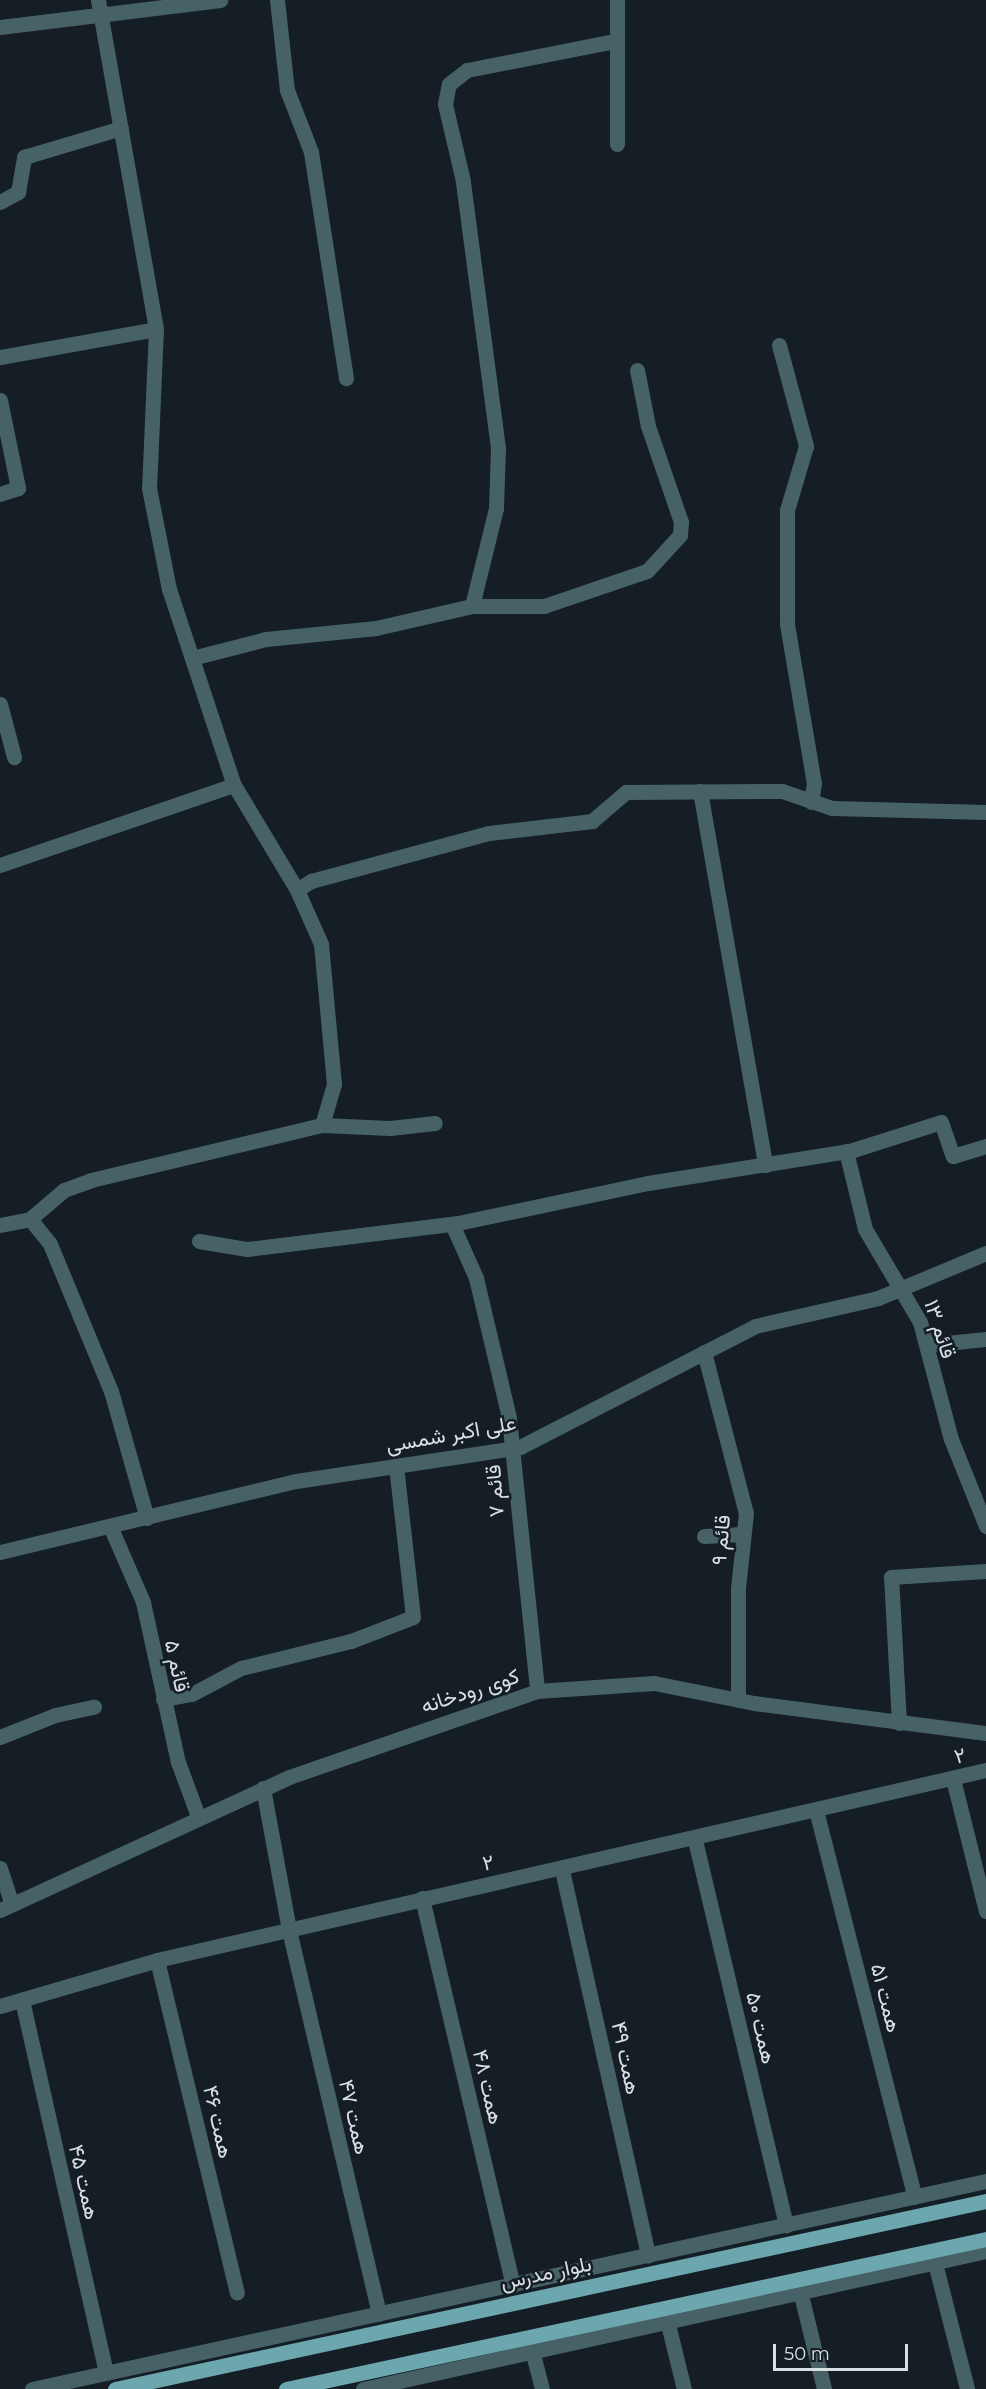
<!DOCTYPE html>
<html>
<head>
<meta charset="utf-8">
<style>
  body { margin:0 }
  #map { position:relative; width:986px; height:2389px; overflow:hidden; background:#151e25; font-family:Montserrat,Vazirmatn,sans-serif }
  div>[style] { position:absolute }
  .minor>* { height:15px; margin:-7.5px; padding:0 7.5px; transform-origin:7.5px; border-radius:7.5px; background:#466266 }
  .tertiary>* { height:15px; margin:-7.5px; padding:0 7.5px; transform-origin:7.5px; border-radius:7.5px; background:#466266 }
  .primary>* { height:15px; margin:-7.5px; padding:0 7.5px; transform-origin:7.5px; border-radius:7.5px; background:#6ca7b0 }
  span { translate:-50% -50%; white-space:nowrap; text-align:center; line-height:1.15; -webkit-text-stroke:5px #151e25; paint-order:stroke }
  .street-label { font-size:21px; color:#d9e0e4 }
  .scale { position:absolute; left:773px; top:2344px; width:135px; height:27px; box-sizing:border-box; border:3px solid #d9e0e4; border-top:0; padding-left:8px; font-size:18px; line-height:21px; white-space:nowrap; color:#d9e0e4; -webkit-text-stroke:4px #151e25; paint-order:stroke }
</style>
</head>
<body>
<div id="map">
  <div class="minor">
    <i style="left:98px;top:0;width:334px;rotate:80deg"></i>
    <i style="left:156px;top:329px;width:159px;rotate:92.5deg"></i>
    <i style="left:149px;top:488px;width:103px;rotate:78.8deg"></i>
    <i style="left:169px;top:589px;width:206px;rotate:71.7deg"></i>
    <i style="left:234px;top:785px;width:122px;rotate:59deg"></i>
    <i style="left:297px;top:890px;width:59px;rotate:66deg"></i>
    <i style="left:321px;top:944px;width:141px;rotate:84.7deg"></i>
    <i style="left:334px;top:1084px;width:43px;rotate:106.3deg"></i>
    <i style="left:277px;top:0;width:91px;rotate:83.7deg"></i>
    <i style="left:287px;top:90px;width:66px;rotate:68.8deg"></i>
    <i style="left:311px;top:152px;width:229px;rotate:81.2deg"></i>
    <i style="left:617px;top:0;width:144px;rotate:90deg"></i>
    <i style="left:0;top:27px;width:222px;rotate:-7deg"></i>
    <i style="left:0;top:202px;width:21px;rotate:-29deg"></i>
    <i style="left:18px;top:192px;width:36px;rotate:-80deg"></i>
    <i style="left:24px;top:157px;width:101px;rotate:-16.6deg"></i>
    <i style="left:779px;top:345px;width:105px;rotate:75deg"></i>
    <i style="left:806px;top:446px;width:67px;rotate:106.5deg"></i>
    <i style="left:787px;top:510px;width:114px;rotate:90deg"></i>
    <i style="left:787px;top:624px;width:161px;rotate:80.4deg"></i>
    <i style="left:814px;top:783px;width:19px;rotate:99deg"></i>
    <i style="left:0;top:357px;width:158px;rotate:-10.2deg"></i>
    <i style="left:0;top:400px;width:90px;rotate:78.4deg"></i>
    <i style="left:18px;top:488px;width:19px;rotate:162deg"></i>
    <i style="left:472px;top:606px;width:101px;rotate:-76.2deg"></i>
    <i style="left:496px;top:508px;width:60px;rotate:-88.1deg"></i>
    <i style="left:498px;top:448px;width:269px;rotate:-97.5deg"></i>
    <i style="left:463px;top:181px;width:79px;rotate:-103.2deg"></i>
    <i style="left:445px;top:104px;width:20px;rotate:-79deg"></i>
    <i style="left:449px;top:84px;width:23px;rotate:-38deg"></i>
    <i style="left:467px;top:70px;width:151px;rotate:-11.1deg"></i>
    <i style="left:192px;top:658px;width:76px;rotate:-14.4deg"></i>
    <i style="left:266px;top:639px;width:111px;rotate:-5.7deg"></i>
    <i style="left:376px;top:628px;width:98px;rotate:-12.9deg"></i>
    <i style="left:472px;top:606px;width:72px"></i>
    <i style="left:544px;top:606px;width:109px;rotate:-18.8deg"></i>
    <i style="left:647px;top:571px;width:49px;rotate:-47.5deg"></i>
    <i style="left:680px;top:535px;width:13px;rotate:-86deg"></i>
    <i style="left:681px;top:522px;width:102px;rotate:-109deg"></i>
    <i style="left:648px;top:426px;width:57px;rotate:-101.1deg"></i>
    <i style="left:0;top:704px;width:55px;rotate:75.2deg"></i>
    <i style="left:700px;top:791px;width:380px;rotate:80.1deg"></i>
    <i style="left:0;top:865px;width:247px;rotate:-18.9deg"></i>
    <i style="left:297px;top:890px;width:17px;rotate:-33deg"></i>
    <i style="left:311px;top:881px;width:184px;rotate:-15.1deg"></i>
    <i style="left:489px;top:833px;width:104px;rotate:-6.6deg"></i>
    <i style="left:592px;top:821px;width:45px;rotate:-40.5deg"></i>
    <i style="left:626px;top:792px;width:156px;rotate:-0.4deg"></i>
    <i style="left:782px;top:791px;width:53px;rotate:18.8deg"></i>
    <i style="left:832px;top:808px;width:154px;rotate:1.5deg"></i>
    <i style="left:846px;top:1151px;width:80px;rotate:76.3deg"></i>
    <i style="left:865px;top:1229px;width:108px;rotate:59.4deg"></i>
    <i style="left:920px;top:1322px;width:121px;rotate:75.2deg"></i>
    <i style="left:951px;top:1439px;width:94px;rotate:68.1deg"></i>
    <i style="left:30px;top:1219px;width:45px;rotate:-40.5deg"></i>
    <i style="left:64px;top:1190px;width:29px;rotate:-20deg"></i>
    <i style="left:91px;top:1180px;width:237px;rotate:-13.4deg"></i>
    <i style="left:322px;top:1125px;width:68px;rotate:2.5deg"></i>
    <i style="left:390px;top:1128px;width:45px;rotate:-6.3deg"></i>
    <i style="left:452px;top:1224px;width:59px;rotate:66deg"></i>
    <i style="left:476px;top:1278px;width:144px;rotate:76.7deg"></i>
    <i style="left:509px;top:1418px;width:274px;rotate:84.1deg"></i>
    <i style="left:0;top:1225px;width:31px;rotate:-11deg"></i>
    <i style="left:30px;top:1219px;width:32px;rotate:51deg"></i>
    <i style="left:50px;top:1244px;width:159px;rotate:67.5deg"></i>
    <i style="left:111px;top:1391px;width:132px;rotate:74.2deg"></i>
    <i style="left:199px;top:1241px;width:49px;rotate:9.5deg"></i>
    <i style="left:247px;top:1249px;width:213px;rotate:-7deg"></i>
    <i style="left:458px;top:1223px;width:194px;rotate:-11.9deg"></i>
    <i style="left:648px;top:1183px;width:208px;rotate:-9.1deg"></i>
    <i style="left:853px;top:1150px;width:92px;rotate:-17.7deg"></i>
    <i style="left:941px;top:1122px;width:36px;rotate:71deg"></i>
    <i style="left:953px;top:1156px;width:34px;rotate:-17deg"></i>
    <i style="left:927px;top:1345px;width:59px;rotate:-5.8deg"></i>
    <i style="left:704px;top:1352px;width:166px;rotate:75.4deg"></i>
    <i style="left:746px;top:1513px;width:75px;rotate:96.1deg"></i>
    <i style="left:738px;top:1588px;width:112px;rotate:90deg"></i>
    <i style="left:110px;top:1526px;width:83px;rotate:66.5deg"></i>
    <i style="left:143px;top:1602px;width:164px;rotate:77.7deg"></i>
    <i style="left:178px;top:1762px;width:58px;rotate:69.7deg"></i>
    <i style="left:704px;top:1536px;width:38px;rotate:-3deg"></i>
    <i style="left:0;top:1552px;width:304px;rotate:-13.5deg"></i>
    <i style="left:296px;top:1481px;width:227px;rotate:-8.6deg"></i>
    <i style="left:520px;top:1447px;width:264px;rotate:-27.2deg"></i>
    <i style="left:755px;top:1326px;width:126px;rotate:-12.8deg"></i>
    <i style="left:878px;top:1298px;width:117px;rotate:-22.6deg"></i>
    <i style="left:163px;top:1699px;width:29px;rotate:-10deg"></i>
    <i style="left:192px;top:1694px;width:55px;rotate:-28deg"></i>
    <i style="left:241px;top:1668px;width:113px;rotate:-13.8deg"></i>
    <i style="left:351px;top:1641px;width:66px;rotate:-21.2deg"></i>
    <i style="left:413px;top:1617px;width:152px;rotate:-96.4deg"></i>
    <i style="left:899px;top:1723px;width:146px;rotate:-93.1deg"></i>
    <i style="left:891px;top:1577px;width:95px;rotate:-3.6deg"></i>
    <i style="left:0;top:1737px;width:59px;rotate:-21.8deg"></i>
    <i style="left:55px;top:1715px;width:40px;rotate:-12deg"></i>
    <i style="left:953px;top:1779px;width:136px;rotate:76deg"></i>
    <i style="left:263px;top:1788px;width:144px;rotate:79.6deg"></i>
    <i style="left:289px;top:1930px;width:394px;rotate:76.8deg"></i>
    <i style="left:816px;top:1810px;width:399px;rotate:75.7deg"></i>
    <i style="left:695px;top:1840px;width:396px;rotate:76.7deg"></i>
    <i style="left:0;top:1868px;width:38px;rotate:72deg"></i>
    <i style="left:562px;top:1870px;width:395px;rotate:77.4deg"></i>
    <i style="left:422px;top:1898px;width:398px;rotate:76.8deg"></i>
    <i style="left:157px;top:1960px;width:342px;rotate:76.5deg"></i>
    <i style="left:22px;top:2000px;width:382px;rotate:77.3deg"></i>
    <i style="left:0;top:2006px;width:164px;rotate:-16.3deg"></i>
    <i style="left:157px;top:1960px;width:850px;rotate:-12.91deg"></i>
    <i style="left:935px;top:2263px;width:130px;rotate:75.7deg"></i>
    <i style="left:800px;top:2291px;width:101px;rotate:76.2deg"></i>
    <i style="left:667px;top:2320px;width:71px;rotate:76.2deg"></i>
    <i style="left:532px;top:2350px;width:40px;rotate:75.6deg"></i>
  </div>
  <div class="tertiary">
    <i style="left:0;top:1910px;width:318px;rotate:-24.7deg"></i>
    <i style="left:289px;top:1777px;width:262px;rotate:-19.1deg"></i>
    <i style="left:537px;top:1691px;width:117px;rotate:-3.9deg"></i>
    <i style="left:654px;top:1683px;width:102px;rotate:11.3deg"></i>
    <i style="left:754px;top:1703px;width:234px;rotate:7.4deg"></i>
    <i style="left:32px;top:2389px;width:976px;rotate:-12.3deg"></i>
    <i style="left:363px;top:2389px;width:638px;rotate:-12.49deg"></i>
  </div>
  <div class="primary">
    <i style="left:115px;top:2389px;width:891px;rotate:-12.18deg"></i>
    <i style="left:286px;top:2389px;width:716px;rotate:-12.09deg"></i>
  </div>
  <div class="street-label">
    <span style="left:940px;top:1329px;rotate:72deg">قائم ۱۳</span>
    <span style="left:451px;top:1434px;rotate:-10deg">علی اکبر شمسی</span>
    <span style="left:495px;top:1491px;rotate:-94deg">قائم ۷</span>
    <span style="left:721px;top:1540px;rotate:-85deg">قائم ۹</span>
    <span style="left:177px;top:1666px;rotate:78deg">قائم ۵</span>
    <span style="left:470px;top:1691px;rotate:-18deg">کوی رودخانه</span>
    <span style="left:960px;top:1756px;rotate:-15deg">۲</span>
    <span style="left:488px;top:1863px;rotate:-11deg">۲</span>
    <span style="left:886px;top:1998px;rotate:76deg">همت ۵۱</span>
    <span style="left:761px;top:2028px;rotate:77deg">همت ۵۰</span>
    <span style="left:626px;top:2058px;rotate:78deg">همت ۴۹</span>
    <span style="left:488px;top:2087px;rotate:77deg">همت ۴۸</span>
    <span style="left:354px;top:2117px;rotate:77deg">همت ۴۷</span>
    <span style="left:218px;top:2122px;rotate:77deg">همت ۴۶</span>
    <span style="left:84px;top:2182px;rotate:77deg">همت ۴۵</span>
    <span style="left:546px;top:2273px;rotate:-12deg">بلوار مدرس</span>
  </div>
  <div class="scale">50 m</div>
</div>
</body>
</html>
